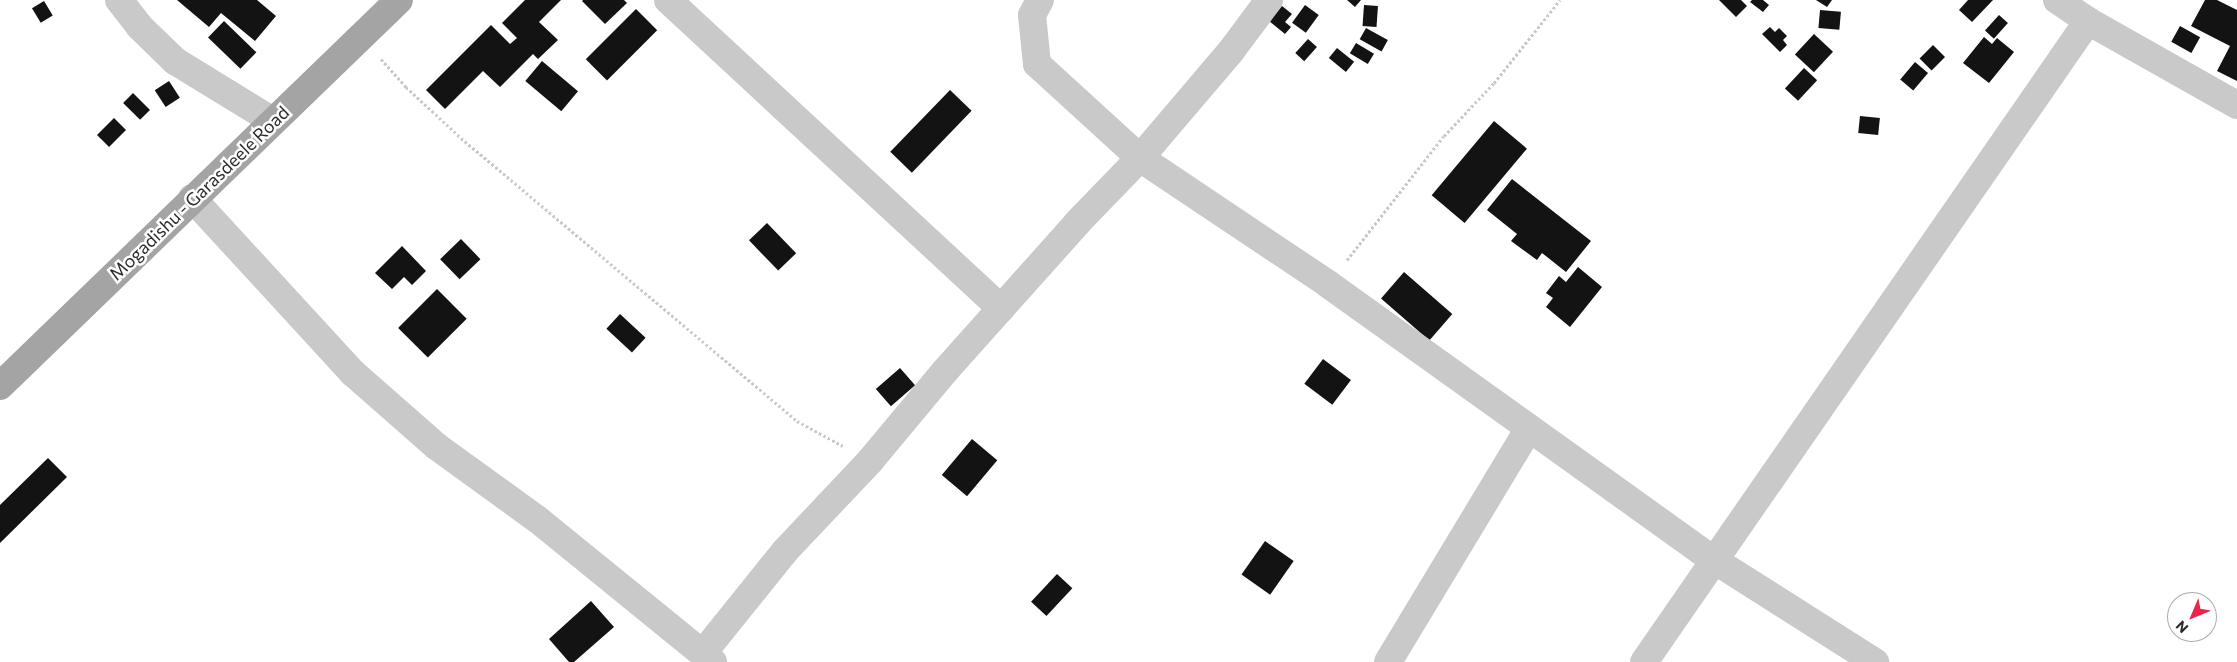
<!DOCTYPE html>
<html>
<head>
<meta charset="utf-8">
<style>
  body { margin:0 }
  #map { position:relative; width:2237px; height:662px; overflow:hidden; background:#fff; font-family:Commissioner,sans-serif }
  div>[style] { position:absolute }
  .building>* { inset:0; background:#131313; transform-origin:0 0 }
  .path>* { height:3px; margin-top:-1.5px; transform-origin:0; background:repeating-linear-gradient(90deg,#c9c9c9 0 2.5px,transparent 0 5px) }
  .minor>* { height:28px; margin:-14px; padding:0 14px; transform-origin:14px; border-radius:14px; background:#c9c9c9 }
  .major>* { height:28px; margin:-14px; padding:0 14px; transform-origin:14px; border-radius:14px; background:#a4a4a4 }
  span { translate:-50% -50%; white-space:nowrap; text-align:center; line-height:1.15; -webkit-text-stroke:5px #fff; paint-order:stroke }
  .street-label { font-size:18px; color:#2c2c2c }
  .north { position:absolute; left:2167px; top:592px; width:50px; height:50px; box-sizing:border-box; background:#fff; border:1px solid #ababab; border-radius:50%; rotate:225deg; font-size:14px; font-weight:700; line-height:20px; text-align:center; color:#2c2c2c }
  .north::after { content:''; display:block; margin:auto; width:18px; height:22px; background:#ec254a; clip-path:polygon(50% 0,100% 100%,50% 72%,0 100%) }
</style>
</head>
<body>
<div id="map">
  <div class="building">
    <i style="clip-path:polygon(177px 0,257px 0,276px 16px,255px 41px,221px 13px,209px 27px)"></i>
    <i style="clip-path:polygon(525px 0,561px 0,539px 22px,558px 40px,538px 59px,533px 54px,500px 87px,483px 71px,445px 109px,426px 90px,491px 25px,510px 44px,517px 38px,502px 23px)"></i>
    <i style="clip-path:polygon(583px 0,624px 0,627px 3px,605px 24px,582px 1px)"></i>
    <i style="clip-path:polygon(1347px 0,1361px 0,1355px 7px)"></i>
    <i style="clip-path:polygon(1719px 0,1741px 0,1747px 6px,1736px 17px)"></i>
    <i style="clip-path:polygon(1752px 0,1763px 0,1769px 5px,1763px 12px,1750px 2px)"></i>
    <i style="clip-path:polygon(1816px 0,1832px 0,1827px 7px)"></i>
    <i style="clip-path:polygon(1968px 0,1993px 0,1972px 22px,1959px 10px)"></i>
    <i style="clip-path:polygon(2205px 0,2217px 0,2237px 10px,2237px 81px,2217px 71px,2230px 46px,2191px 26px)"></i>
    <i style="left:44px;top:1px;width:17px;height:14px;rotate:59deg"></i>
    <i style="left:1305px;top:5px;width:17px;height:22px;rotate:36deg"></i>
    <i style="left:1364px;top:5px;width:14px;height:21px;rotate:4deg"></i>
    <i style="clip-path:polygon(1282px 6px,1292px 14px,1285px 22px,1291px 27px,1285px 34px,1269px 21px)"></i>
    <i style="left:636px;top:9px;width:30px;height:71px;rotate:45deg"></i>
    <i style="left:1820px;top:10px;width:21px;height:18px;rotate:5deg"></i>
    <i style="left:1999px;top:15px;width:12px;height:21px;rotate:42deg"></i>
    <i style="left:224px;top:21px;width:45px;height:23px;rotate:44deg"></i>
    <i style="left:2180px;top:26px;width:23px;height:18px;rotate:29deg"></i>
    <i style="clip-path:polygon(1770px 27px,1775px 32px,1779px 28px,1787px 36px,1783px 40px,1787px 45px,1780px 52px,1762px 34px)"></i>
    <i style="left:1366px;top:28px;width:25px;height:13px;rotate:29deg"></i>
    <i style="left:1814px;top:34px;width:26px;height:28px;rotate:43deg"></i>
    <i style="clip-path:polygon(1984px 37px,1992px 44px,1997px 38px,2014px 52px,1989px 83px,1963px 63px)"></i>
    <i style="left:1308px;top:39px;width:12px;height:19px;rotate:42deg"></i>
    <i style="left:1356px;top:43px;width:21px;height:12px;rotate:31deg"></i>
    <i style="left:1933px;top:45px;width:17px;height:19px;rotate:45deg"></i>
    <i style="left:1337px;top:48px;width:22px;height:13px;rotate:39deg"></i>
    <i style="left:542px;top:61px;width:47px;height:26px;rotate:40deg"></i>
    <i style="left:1915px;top:62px;width:17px;height:23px;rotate:40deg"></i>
    <i style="left:1804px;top:68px;width:18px;height:28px;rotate:43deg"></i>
    <i style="left:169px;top:81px;width:20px;height:17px;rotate:57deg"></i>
    <i style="left:950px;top:90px;width:30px;height:86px;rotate:44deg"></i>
    <i style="left:133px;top:93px;width:24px;height:14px;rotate:45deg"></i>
    <i style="left:1860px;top:116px;width:20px;height:17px;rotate:6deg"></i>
    <i style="left:114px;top:118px;width:17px;height:24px;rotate:45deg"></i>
    <i style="left:1494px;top:121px;width:43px;height:97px;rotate:40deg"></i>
    <i style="clip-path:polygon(1512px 179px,1591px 241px,1566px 272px,1542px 253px,1537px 260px,1511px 241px,1517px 234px,1487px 210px)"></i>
    <i style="left:767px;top:223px;width:42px;height:25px;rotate:46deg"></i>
    <i style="left:461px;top:239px;width:28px;height:29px;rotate:46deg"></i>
    <i style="clip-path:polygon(402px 246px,426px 271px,412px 285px,404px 277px,392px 289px,375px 273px)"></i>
    <i style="clip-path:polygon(1578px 267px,1602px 287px,1570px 327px,1546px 307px,1553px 298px,1546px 293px,1559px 276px,1566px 282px)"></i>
    <i style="left:1404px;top:272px;width:64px;height:35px;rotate:41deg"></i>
    <i style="left:437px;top:289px;width:42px;height:55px;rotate:45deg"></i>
    <i style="left:620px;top:314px;width:35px;height:20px;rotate:43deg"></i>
    <i style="left:1323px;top:359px;width:35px;height:31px;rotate:37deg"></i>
    <i style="left:900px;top:368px;width:23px;height:32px;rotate:49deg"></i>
    <i style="left:972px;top:439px;width:33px;height:47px;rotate:40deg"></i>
    <i style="clip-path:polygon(48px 458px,67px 477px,0 543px,0 505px)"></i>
    <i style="left:1265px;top:541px;width:35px;height:41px;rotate:35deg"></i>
    <i style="left:1057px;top:574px;width:21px;height:38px;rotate:43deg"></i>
    <i style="clip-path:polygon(591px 601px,614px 627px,574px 662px,569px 662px,549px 639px)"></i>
  </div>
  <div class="path">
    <i style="left:381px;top:59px;width:38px;rotate:48deg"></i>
    <i style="left:406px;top:87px;width:75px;rotate:42.8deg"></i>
    <i style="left:461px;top:138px;width:439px;rotate:40.1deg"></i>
    <i style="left:797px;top:421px;width:52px;rotate:28.5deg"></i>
    <i style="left:1347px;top:260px;width:157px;rotate:-52deg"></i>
    <i style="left:1444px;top:136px;width:73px;rotate:-46.7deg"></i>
    <i style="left:1494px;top:83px;width:106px;rotate:-51.5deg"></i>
  </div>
  <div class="minor">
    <i style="left:119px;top:0;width:34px;rotate:52deg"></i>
    <i style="left:140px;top:27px;width:49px;rotate:44.2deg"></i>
    <i style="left:175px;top:61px;width:115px;rotate:31.5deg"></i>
    <i style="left:668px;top:0;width:454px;rotate:42.8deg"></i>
    <i style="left:1040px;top:0;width:17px;rotate:118deg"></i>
    <i style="left:1032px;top:15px;width:49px;rotate:84.2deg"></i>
    <i style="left:1037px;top:64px;width:139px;rotate:42.4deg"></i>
    <i style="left:1140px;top:158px;width:226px;rotate:33.8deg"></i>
    <i style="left:1328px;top:284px;width:475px;rotate:35.6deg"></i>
    <i style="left:1714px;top:560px;width:191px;rotate:32.4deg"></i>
    <i style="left:2057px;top:0;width:37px;rotate:34deg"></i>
    <i style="left:2088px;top:21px;width:171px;rotate:29.4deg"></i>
    <i style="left:192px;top:198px;width:238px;rotate:47.4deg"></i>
    <i style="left:353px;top:373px;width:111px;rotate:41.3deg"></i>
    <i style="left:436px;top:446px;width:125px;rotate:35.9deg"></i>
    <i style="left:537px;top:519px;width:227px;rotate:39.1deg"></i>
    <i style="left:703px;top:653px;width:131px;rotate:-51.2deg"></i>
    <i style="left:785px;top:551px;width:124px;rotate:-46.6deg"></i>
    <i style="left:870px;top:461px;width:117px;rotate:-50.2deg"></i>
    <i style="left:945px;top:371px;width:200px;rotate:-48.2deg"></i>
    <i style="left:1078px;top:222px;width:89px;rotate:-45.9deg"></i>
    <i style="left:1140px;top:158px;width:140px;rotate:-49.6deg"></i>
    <i style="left:1231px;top:51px;width:64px;rotate:-53.3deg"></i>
    <i style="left:1388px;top:662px;width:273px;rotate:-58.9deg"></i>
    <i style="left:1644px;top:662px;width:780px;rotate:-55.29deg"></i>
  </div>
  <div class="major">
    <i style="left:0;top:386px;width:555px;rotate:-44.05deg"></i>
  </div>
  <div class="street-label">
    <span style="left:199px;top:193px;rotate:-44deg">Mogadishu - Garasdeele Road</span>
  </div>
  <div class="north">N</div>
</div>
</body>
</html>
